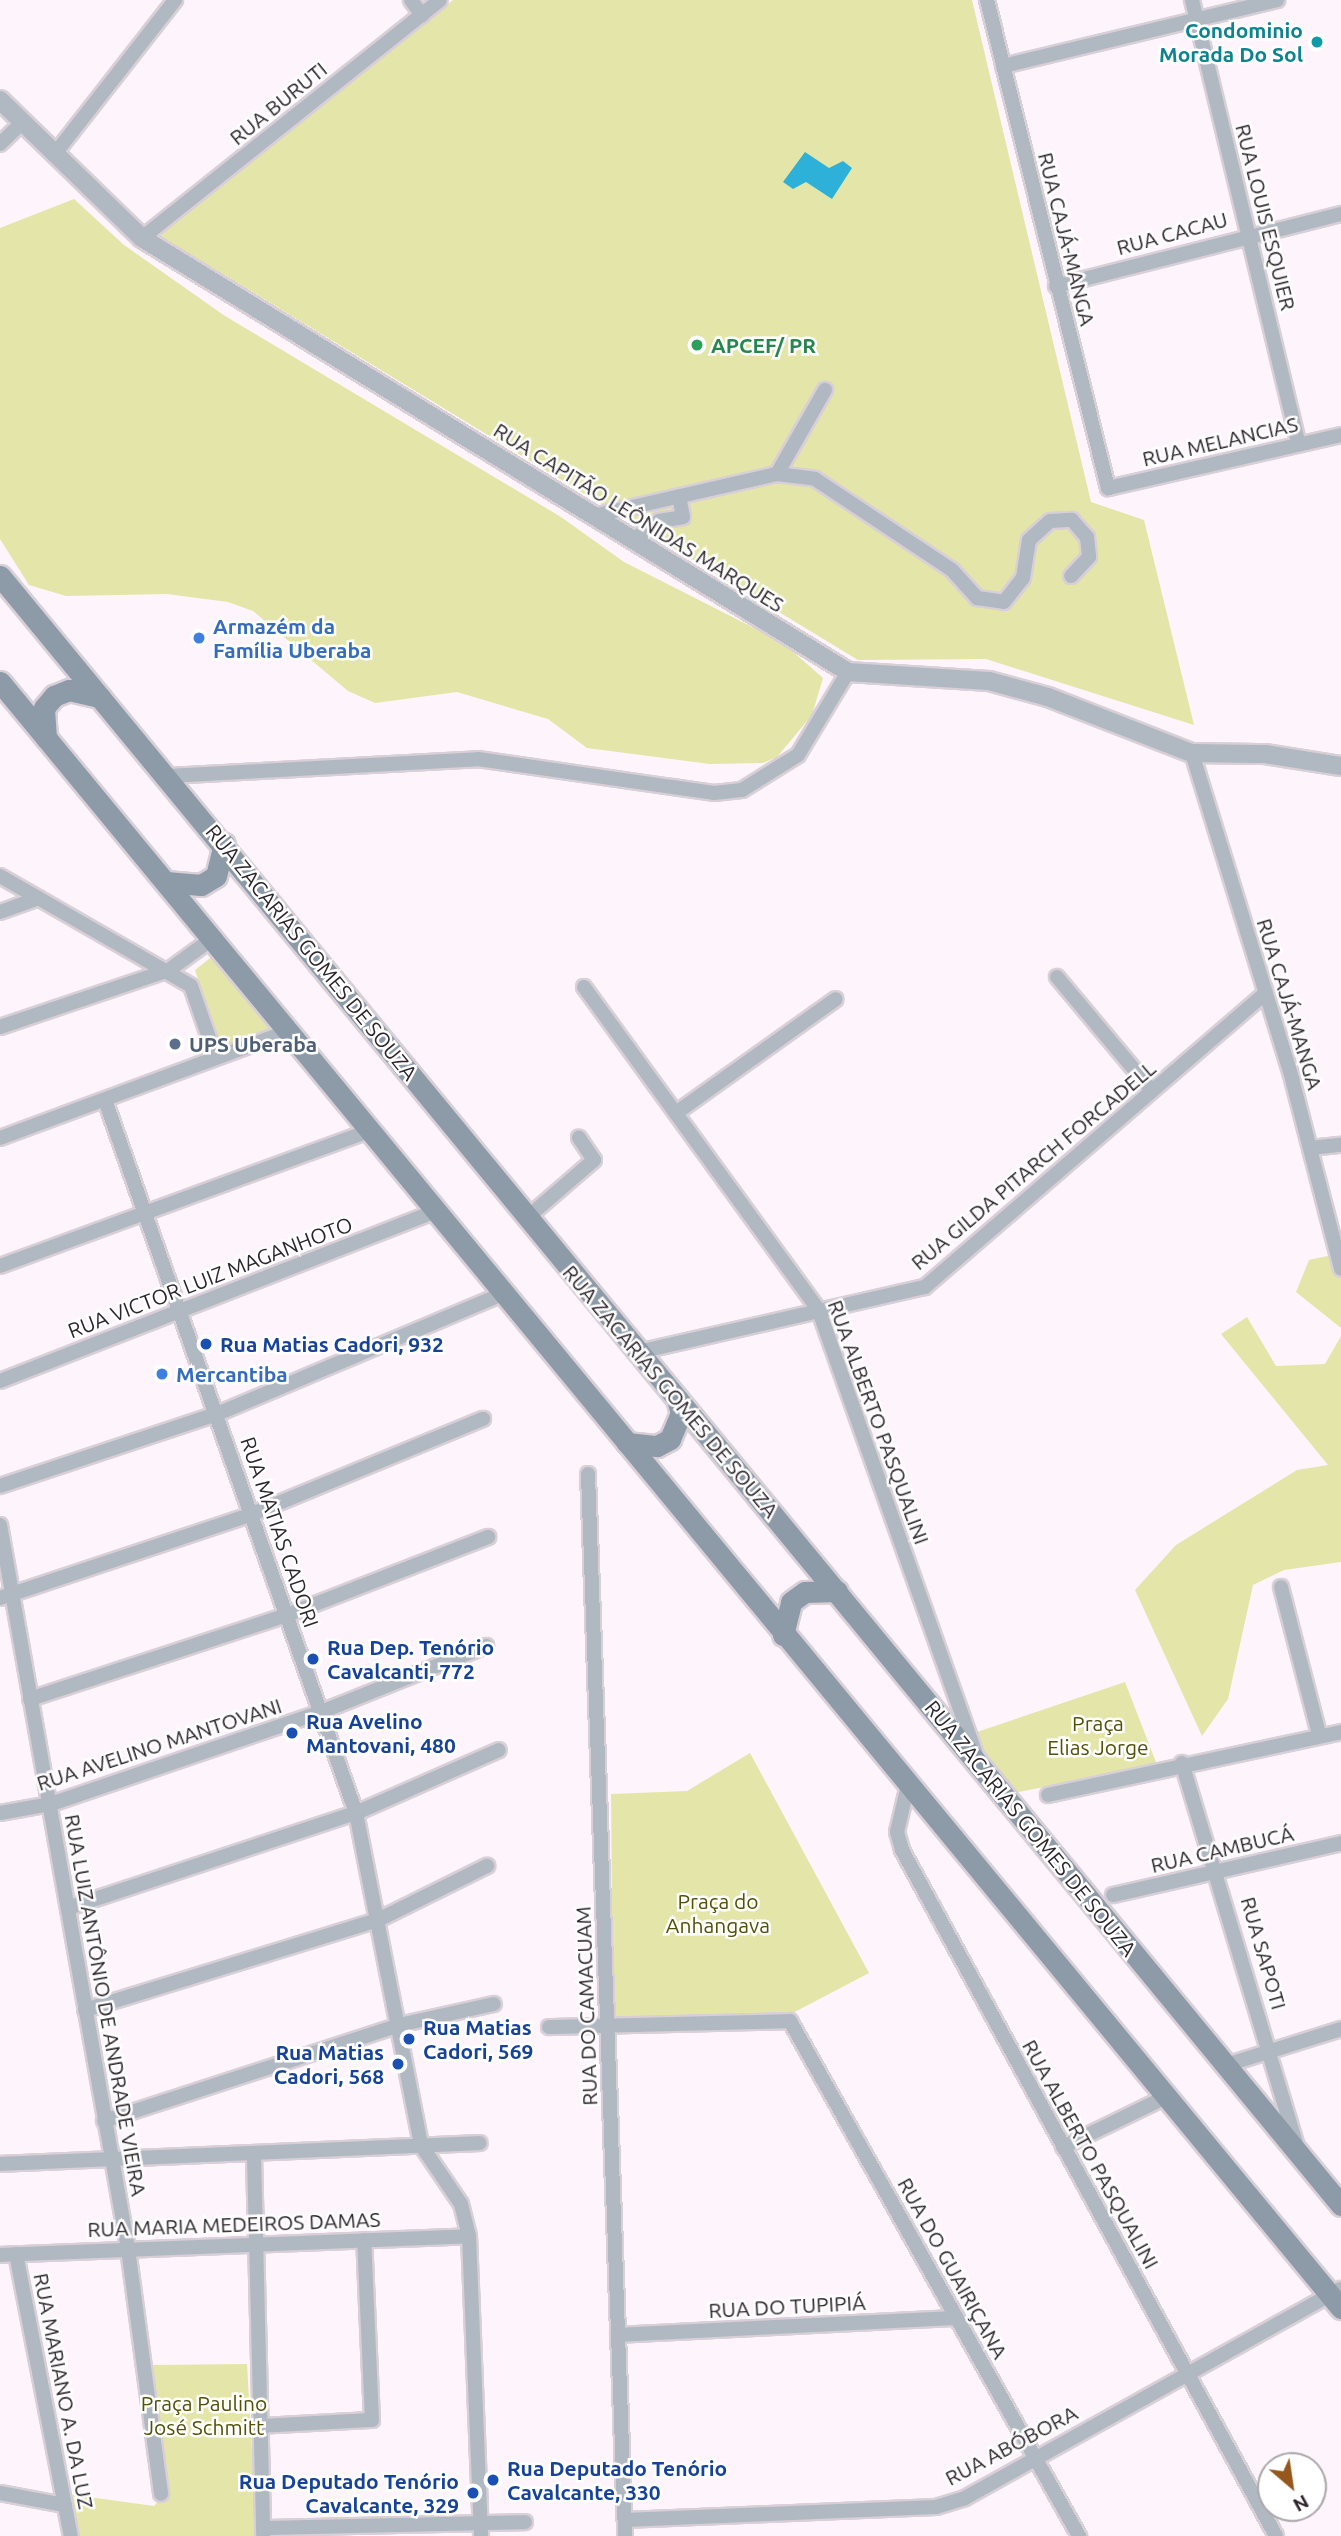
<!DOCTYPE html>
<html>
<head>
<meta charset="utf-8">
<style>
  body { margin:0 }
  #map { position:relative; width:1341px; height:2536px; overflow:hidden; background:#fdf4fc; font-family:Ubuntu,sans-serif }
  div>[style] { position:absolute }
  .green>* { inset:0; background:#e3e6a8 }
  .water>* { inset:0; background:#2eb1d8 }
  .roads { filter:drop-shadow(2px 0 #d8cfd7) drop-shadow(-2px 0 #d8cfd7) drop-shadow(0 2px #d8cfd7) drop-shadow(0 -2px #d8cfd7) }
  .minor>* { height:14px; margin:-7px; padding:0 7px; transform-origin:7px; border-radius:7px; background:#b0b8c1 }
  .tertiary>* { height:18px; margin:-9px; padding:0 9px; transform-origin:9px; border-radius:9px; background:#b0b8c1 }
  .secondary>* { height:21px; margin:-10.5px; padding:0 10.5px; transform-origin:10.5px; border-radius:10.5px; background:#8d9aa7 }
  .dots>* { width:19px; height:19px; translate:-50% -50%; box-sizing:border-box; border:4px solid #fff; border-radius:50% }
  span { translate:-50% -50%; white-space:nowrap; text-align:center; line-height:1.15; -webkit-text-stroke:5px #fff; paint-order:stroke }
  .culture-label { font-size:21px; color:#0d838f; font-weight:700 }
  .right { translate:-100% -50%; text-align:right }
  .street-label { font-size:21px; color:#2d252c }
  .leisure-label { font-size:21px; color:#27864d; font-weight:700 }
  .left { translate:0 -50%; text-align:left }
  .shop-label { font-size:21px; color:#366cbe; font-weight:700 }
  .service-label { font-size:21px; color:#4e5e75; font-weight:700 }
  .transit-label { font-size:21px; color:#164399; font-weight:700 }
  .park-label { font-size:21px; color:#515205 }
  .north { position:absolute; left:1257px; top:2452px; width:70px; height:70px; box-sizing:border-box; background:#fff; border:2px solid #aba8ab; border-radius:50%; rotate:151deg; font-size:19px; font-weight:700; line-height:28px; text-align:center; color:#2d252c }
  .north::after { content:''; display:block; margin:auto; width:24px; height:32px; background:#95571c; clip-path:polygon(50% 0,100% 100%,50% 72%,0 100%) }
</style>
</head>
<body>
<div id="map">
  <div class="green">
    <i style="clip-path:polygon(453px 0,972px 0,1091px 502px,1144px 520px,1194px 725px,986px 659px,858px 660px,160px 236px)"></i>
    <i style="clip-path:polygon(74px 199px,124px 245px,225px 316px,561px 517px,624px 562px,782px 642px,823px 678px,812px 715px,777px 757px,763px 763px,710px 764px,587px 748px,548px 719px,457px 692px,375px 703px,348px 691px,253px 611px,228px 602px,167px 594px,66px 596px,29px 585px,0 539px,0 228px)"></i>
    <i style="clip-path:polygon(214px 955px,272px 1030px,221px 1048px,195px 970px)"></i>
    <i style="clip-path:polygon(1341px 1253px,1341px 1328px,1296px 1292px,1309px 1260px)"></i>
    <i style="clip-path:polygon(1247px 1317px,1276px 1366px,1325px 1364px,1341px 1336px,1341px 1562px,1284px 1570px,1253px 1585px,1228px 1699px,1202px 1736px,1135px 1590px,1176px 1545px,1297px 1470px,1328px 1465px,1221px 1334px)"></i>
    <i style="clip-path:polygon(1125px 1682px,1157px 1765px,1014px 1793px,986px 1764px,977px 1732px)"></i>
    <i style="clip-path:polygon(750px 1753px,869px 1973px,787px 2016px,613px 2021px,611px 1794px,687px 1791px)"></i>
    <i style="clip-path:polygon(247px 2364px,257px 2536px,75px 2536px,67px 2494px,154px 2506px,167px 2492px,152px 2365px)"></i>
  </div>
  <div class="water">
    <i style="clip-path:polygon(805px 152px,829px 168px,843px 161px,852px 168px,832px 199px,806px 182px,793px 189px,783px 182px)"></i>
  </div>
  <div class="roads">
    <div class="minor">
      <i style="left:411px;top:0;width:19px;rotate:54deg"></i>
      <i style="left:987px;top:0;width:503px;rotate:76.07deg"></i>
      <i style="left:1108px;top:488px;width:239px;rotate:-12.8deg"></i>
      <i style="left:1192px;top:0;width:457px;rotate:76.5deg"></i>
      <i style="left:1003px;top:66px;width:282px;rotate:-13.5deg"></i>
      <i style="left:0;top:144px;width:28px;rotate:-44deg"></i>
      <i style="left:54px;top:155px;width:197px;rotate:-52deg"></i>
      <i style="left:142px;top:238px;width:381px;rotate:-38.6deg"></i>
      <i style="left:1056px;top:286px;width:294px;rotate:-14.2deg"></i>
      <i style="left:777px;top:474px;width:38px;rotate:7deg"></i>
      <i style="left:815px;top:479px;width:164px;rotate:33.6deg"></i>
      <i style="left:952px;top:570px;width:38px;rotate:48deg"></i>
      <i style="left:977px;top:598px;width:27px;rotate:8deg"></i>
      <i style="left:1004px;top:602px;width:31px;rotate:-52deg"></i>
      <i style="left:1023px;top:578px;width:38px;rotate:-81deg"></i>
      <i style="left:1029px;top:540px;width:28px;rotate:-42deg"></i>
      <i style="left:1050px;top:521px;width:22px;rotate:-3deg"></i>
      <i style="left:1072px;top:520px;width:23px;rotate:49deg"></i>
      <i style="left:1087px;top:537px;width:20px;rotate:84deg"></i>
      <i style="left:1089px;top:557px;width:26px;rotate:133deg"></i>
      <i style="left:593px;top:516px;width:189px;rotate:-12.9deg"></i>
      <i style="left:777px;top:474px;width:97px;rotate:-60.3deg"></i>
      <i style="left:633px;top:540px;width:32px;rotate:-36deg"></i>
      <i style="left:659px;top:521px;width:24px;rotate:-9deg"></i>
      <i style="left:683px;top:517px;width:21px;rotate:-101deg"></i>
      <i style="left:1192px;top:753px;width:341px;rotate:72.9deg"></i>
      <i style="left:1292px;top:1079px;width:196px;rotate:75.5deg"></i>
      <i style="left:168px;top:776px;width:310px;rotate:-3.1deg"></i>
      <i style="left:478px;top:759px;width:238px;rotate:8.2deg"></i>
      <i style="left:714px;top:793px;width:28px;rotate:-6deg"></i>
      <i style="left:742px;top:790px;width:66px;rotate:-32deg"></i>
      <i style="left:798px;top:755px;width:97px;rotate:-58.9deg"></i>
      <i style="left:0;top:876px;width:220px;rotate:29.9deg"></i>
      <i style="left:191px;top:986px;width:73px;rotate:70.8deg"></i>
      <i style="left:0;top:912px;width:41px;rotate:-19.7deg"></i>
      <i style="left:1057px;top:977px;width:148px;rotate:50.2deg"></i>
      <i style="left:584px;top:987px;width:400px;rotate:54deg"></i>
      <i style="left:819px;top:1311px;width:473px;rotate:70.5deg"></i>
      <i style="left:0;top:1027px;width:178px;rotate:-18.6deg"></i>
      <i style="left:169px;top:970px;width:54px;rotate:-36deg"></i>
      <i style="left:105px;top:1100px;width:756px;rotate:70.61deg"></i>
      <i style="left:356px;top:1813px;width:338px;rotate:78.9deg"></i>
      <i style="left:421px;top:2145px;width:71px;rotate:55.9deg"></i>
      <i style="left:461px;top:2204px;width:33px;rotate:76deg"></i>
      <i style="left:469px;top:2236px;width:300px;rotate:87.7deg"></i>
      <i style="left:676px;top:1113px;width:196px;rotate:-35.5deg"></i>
      <i style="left:0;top:1138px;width:305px;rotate:-20.3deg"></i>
      <i style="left:1310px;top:1148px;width:31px;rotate:-6deg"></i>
      <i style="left:528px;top:1217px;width:87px;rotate:-40.8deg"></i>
      <i style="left:594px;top:1160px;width:27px;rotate:-124deg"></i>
      <i style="left:0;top:1266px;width:392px;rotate:-20.1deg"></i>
      <i style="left:638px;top:1352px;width:294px;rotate:-12.8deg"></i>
      <i style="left:925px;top:1287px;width:449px;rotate:-40.8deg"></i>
      <i style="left:0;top:1381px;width:466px;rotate:-21.3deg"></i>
      <i style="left:588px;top:1474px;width:1063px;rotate:88deg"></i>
      <i style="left:0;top:1486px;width:229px;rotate:-18.4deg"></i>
      <i style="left:217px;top:1414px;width:309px;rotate:-22.8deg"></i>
      <i style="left:0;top:1525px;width:735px;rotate:79.97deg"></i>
      <i style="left:128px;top:2249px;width:247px;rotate:82.3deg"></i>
      <i style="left:1281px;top:1587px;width:152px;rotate:75.5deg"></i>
      <i style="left:0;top:1598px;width:266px;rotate:-18.4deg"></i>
      <i style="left:252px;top:1514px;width:250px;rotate:-22.4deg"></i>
      <i style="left:30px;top:1699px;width:270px;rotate:-18.1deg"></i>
      <i style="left:287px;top:1615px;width:216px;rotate:-21.2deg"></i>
      <i style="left:1182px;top:1763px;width:398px;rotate:73.3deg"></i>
      <i style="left:908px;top:1785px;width:48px;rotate:103.2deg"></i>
      <i style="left:897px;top:1832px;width:19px;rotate:74deg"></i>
      <i style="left:902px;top:1850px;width:781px;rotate:61.4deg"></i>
      <i style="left:1048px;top:1795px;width:300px;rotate:-12.1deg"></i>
      <i style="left:0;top:1813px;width:52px;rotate:-10deg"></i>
      <i style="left:51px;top:1804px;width:285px;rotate:-18.8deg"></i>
      <i style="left:321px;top:1712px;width:178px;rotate:-21.8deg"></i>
      <i style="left:1113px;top:1895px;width:234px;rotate:-12.8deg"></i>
      <i style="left:68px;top:1908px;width:303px;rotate:-18.3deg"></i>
      <i style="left:356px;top:1813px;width:156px;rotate:-23.8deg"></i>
      <i style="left:85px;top:2010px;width:307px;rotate:-17.1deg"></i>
      <i style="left:378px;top:1920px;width:122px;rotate:-26.4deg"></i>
      <i style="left:549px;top:2027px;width:241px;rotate:-1.4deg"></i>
      <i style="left:790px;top:2021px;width:591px;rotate:60.7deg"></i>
      <i style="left:1226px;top:2065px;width:121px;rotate:-17.4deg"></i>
      <i style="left:104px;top:2121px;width:310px;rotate:-18deg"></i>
      <i style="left:399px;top:2025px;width:97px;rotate:-12.5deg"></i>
      <i style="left:1063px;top:2147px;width:114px;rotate:-25.9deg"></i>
      <i style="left:254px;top:2156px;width:380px;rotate:88.6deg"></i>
      <i style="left:0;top:2164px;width:480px;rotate:-2.5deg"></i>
      <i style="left:16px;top:2254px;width:287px;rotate:79deg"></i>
      <i style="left:0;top:2255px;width:469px;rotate:-2.3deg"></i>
      <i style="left:618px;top:2335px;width:339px;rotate:-2.9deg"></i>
      <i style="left:260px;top:2426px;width:112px;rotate:-3.1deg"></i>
      <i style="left:372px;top:2420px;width:180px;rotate:-92.5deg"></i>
      <i style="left:0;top:2493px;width:66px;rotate:10.5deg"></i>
      <i style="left:625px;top:2520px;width:311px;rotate:-2.4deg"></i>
      <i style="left:936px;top:2507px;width:30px;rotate:-17deg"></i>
      <i style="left:965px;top:2498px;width:430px;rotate:-29.1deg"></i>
      <i style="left:263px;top:2528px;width:262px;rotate:-1.3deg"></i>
    </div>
    <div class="tertiary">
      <i style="left:0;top:100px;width:198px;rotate:44.2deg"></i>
      <i style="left:142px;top:238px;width:829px;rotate:31.58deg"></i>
      <i style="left:848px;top:672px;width:141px;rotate:3.7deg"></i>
      <i style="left:989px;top:681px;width:61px;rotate:15.2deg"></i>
      <i style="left:1048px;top:697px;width:155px;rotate:21.3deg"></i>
      <i style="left:1192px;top:753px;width:73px;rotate:0.8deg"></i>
      <i style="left:1265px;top:754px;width:77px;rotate:9deg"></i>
    </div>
    <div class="secondary">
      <i style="left:0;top:576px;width:2110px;rotate:50.54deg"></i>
      <i style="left:0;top:682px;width:2108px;rotate:50.49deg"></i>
      <i style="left:46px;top:738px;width:30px;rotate:-94deg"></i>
      <i style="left:44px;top:708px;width:16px;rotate:-50deg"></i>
      <i style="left:54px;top:696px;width:16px;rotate:-22deg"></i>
      <i style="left:69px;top:690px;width:32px;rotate:13deg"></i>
      <i style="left:166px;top:882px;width:35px;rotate:5deg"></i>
      <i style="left:201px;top:885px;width:17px;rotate:-31deg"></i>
      <i style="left:216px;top:876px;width:33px;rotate:-76deg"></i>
      <i style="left:627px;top:1443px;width:30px;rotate:6deg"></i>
      <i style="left:657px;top:1446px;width:15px;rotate:-28deg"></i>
      <i style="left:670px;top:1439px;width:28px;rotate:-67deg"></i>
      <i style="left:681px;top:1413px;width:15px;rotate:-106deg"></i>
      <i style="left:783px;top:1635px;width:34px;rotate:-76deg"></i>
      <i style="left:791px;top:1602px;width:17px;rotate:-36deg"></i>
      <i style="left:805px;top:1592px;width:32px;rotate:-2deg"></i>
    </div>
  </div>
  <div class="dots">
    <i style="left:1317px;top:42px;background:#0f9aa8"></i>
    <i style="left:697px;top:345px;background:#2e9e5b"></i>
    <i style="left:199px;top:638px;background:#3f7fe0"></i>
    <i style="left:175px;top:1044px;background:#5c6f8a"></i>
    <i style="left:206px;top:1344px;background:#1a4fb4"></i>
    <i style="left:162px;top:1374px;background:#3f7fe0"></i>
    <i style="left:313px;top:1659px;background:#1a4fb4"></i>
    <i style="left:292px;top:1733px;background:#1a4fb4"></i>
    <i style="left:409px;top:2039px;background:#1a4fb4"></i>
    <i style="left:398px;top:2064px;background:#1a4fb4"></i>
    <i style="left:493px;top:2480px;background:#1a4fb4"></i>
    <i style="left:473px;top:2493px;background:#1a4fb4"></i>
  </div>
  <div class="culture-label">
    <span class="right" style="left:1303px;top:42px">Condominio<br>Morada Do Sol</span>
  </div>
  <div class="street-label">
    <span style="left:278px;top:103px;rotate:-39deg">RUA BURUTI</span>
    <span style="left:1266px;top:217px;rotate:76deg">RUA LOUIS ESQUIER</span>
    <span style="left:1172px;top:233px;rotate:-15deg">RUA CACAU</span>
    <span style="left:1067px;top:239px;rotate:76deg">RUA CAJÁ-MANGA</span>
    <span style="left:1220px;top:441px;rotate:-13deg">RUA MELANCIAS</span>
    <span style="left:639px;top:517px;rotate:32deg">RUA CAPITÃO LEÔNIDAS MARQUES</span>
    <span style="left:312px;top:952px;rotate:51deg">RUA ZACARIAS GOMES DE SOUZA</span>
    <span style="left:1290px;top:1004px;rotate:73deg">RUA CAJÁ-MANGA</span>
    <span style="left:1033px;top:1165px;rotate:-40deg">RUA GILDA PITARCH FORCADELL</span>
    <span style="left:210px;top:1277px;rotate:-21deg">RUA VICTOR LUIZ MAGANHOTO</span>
    <span style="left:671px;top:1391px;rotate:50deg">RUA ZACARIAS GOMES DE SOUZA</span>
    <span style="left:879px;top:1422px;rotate:70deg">RUA ALBERTO PASQUALINI</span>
    <span style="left:280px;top:1532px;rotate:71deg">RUA MATIAS CADORI</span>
    <span style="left:159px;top:1744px;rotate:-18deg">RUA AVELINO MANTOVANI</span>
    <span style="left:1031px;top:1828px;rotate:51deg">RUA ZACARIAS GOMES DE SOUZA</span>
    <span style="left:1222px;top:1849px;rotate:-13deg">RUA CAMBUCÁ</span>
    <span style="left:1264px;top:1953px;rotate:74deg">RUA SAPOTI</span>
    <span style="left:106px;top:2005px;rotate:80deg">RUA LUIZ ANTÔNIO DE ANDRADE VIEIRA</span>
    <span style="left:586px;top:2006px;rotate:-92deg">RUA DO CAMACUAM</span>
    <span style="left:1091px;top:2154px;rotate:61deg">RUA ALBERTO PASQUALINI</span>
    <span style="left:234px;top:2224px;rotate:-2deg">RUA MARIA MEDEIROS DAMAS</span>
    <span style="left:953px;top:2268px;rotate:61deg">RUA DO GUAIRIÇANA</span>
    <span style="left:787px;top:2306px;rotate:-3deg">RUA DO TUPIPIÁ</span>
    <span style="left:64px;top:2391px;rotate:79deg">RUA MARIANO A. DA LUZ</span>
    <span style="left:1011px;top:2445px;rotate:-28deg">RUA ABÓBORA</span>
  </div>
  <div class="leisure-label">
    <span class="left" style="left:711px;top:345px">APCEF/ PR</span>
  </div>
  <div class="shop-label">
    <span class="left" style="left:213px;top:638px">Armazém da<br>Família Uberaba</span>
    <span class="left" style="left:176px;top:1374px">Mercantiba</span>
  </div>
  <div class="service-label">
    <span class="left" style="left:189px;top:1044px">UPS Uberaba</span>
  </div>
  <div class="transit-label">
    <span class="left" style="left:220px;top:1344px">Rua Matias Cadori, 932</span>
    <span class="left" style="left:327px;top:1659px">Rua Dep. Tenório<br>Cavalcanti, 772</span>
    <span class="left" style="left:306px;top:1733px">Rua Avelino<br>Mantovani, 480</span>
    <span class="left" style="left:423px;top:2039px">Rua Matias<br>Cadori, 569</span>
    <span class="right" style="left:384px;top:2064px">Rua Matias<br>Cadori, 568</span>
    <span class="left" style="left:507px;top:2480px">Rua Deputado Tenório<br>Cavalcante, 330</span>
    <span class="right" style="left:459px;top:2493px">Rua Deputado Tenório<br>Cavalcante, 329</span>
  </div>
  <div class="park-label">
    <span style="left:1098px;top:1735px">Praça<br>Elias Jorge</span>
    <span style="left:718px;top:1913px">Praça do<br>Anhangava</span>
    <span style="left:204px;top:2415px">Praça Paulino<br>José Schmitt</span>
  </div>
  <div class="north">N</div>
</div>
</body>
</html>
